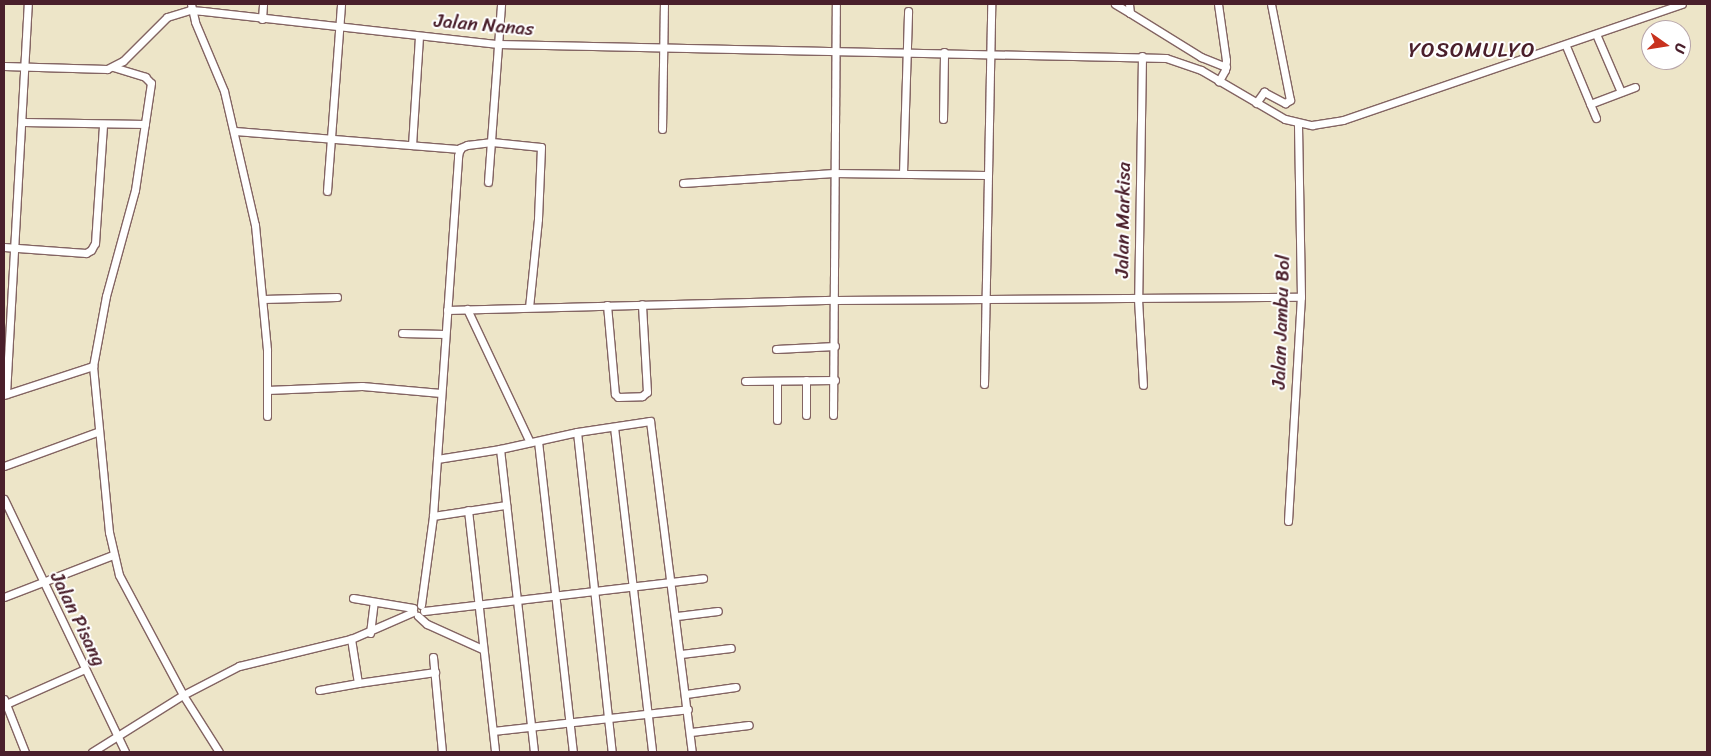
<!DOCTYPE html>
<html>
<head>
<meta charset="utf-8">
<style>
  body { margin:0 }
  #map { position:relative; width:1711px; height:756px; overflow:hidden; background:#ede5c8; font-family:Sriracha,sans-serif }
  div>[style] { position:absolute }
  .roads { filter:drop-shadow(1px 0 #836462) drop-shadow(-1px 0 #836462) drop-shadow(0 1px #836462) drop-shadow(0 -1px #836462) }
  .street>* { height:7px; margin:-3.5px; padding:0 3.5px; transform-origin:3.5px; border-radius:3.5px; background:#fff }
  span { translate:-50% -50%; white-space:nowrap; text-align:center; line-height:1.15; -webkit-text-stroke:4px #fff; paint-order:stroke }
  .street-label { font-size:19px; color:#4a1f2b }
  .quarter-label { font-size:21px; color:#4a1f2b; letter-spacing:1px }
  .frame { position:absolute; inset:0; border:5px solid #4a1f2b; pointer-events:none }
  .north { position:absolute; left:1641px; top:20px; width:50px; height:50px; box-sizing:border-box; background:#fff; border:1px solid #b7a5aa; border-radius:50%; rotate:103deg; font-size:14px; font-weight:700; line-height:20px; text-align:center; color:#4a1f2b }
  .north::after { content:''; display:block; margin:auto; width:18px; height:22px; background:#c8321e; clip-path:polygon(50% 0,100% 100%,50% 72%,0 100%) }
</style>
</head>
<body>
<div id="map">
  <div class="roads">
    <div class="street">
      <i style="left:191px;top:4px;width:18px;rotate:77deg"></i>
      <i style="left:195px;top:22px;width:75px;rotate:67.2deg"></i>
      <i style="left:224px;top:91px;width:138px;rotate:77deg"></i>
      <i style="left:255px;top:225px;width:126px;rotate:84.5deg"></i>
      <i style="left:267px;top:350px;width:66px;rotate:90deg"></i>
      <i style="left:1115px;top:4px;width:17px;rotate:31deg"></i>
      <i style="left:1129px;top:4px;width:9px;rotate:84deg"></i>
      <i style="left:1130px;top:13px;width:84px;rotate:31.8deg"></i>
      <i style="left:1201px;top:57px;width:27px;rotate:22deg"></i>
      <i style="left:1218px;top:4px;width:57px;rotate:81.9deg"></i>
      <i style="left:1226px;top:60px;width:10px;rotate:96deg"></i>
      <i style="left:1225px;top:70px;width:13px;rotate:119deg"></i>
      <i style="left:262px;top:19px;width:15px;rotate:-86deg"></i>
      <i style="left:1596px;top:34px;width:63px;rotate:66.7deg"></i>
      <i style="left:1566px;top:46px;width:78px;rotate:67.4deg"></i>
      <i style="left:1142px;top:56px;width:243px;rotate:90.9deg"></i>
      <i style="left:1138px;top:299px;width:86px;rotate:86.7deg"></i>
      <i style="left:4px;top:66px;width:103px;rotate:1.7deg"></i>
      <i style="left:107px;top:69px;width:18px;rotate:-27deg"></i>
      <i style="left:123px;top:61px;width:62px;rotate:-45deg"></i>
      <i style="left:167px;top:17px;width:24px;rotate:-17deg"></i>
      <i style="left:190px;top:10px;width:13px;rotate:4deg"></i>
      <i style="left:203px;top:11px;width:297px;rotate:6.4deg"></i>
      <i style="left:498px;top:44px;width:668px;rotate:1.2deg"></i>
      <i style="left:1166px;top:58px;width:37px;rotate:19deg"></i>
      <i style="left:1201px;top:70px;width:97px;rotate:30.3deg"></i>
      <i style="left:1285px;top:119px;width:28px;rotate:13deg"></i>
      <i style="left:1312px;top:125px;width:31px;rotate:-9deg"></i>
      <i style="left:1343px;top:120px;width:358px;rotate:-18.9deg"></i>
      <i style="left:113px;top:67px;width:34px;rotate:17deg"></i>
      <i style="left:145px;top:77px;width:8px;rotate:45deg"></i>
      <i style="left:151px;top:83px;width:108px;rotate:98.5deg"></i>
      <i style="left:135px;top:190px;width:110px;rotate:105.3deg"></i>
      <i style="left:106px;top:296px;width:71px;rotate:100.5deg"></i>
      <i style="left:93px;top:366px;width:167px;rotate:84.5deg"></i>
      <i style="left:109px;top:532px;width:44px;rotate:76.9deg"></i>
      <i style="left:119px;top:575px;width:136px;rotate:61.9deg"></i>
      <i style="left:183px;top:695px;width:67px;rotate:57.7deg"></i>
      <i style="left:1256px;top:103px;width:14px;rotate:-54deg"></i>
      <i style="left:1264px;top:92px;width:24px;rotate:28deg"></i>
      <i style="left:1285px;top:103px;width:6px;rotate:-31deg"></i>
      <i style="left:1290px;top:100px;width:98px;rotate:-101.2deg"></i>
      <i style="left:1590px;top:104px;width:48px;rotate:-20.7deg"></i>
      <i style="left:943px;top:119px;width:67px;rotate:-89.1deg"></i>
      <i style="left:23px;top:122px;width:122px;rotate:0.9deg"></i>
      <i style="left:662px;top:129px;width:125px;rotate:-89.1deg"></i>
      <i style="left:235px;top:131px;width:226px;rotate:4.6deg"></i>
      <i style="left:412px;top:145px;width:109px;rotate:-86.3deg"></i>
      <i style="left:903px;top:173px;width:162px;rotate:-88.2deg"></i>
      <i style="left:488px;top:182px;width:178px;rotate:-85.8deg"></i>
      <i style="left:683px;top:183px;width:151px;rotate:-3.8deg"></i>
      <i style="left:834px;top:173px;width:152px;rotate:0.8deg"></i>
      <i style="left:327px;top:191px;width:188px;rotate:-85.7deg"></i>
      <i style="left:4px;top:247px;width:82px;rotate:4.2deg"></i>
      <i style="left:86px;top:253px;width:6px;rotate:-31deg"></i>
      <i style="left:91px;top:250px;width:8px;rotate:-60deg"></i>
      <i style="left:95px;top:243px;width:118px;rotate:-86.1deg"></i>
      <i style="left:263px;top:299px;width:74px;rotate:-1.5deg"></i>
      <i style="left:607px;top:305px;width:89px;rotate:84.9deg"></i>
      <i style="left:615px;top:394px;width:4px;rotate:45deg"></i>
      <i style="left:618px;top:397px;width:24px;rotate:-2deg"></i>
      <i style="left:642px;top:396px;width:6px;rotate:-39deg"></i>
      <i style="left:647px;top:392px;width:88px;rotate:-93.3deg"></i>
      <i style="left:467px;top:309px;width:147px;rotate:64.7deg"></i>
      <i style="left:447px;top:310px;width:388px;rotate:-1.5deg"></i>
      <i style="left:835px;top:300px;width:466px;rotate:-0.4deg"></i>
      <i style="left:402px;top:333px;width:43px;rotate:1.3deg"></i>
      <i style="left:776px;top:349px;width:59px;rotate:-2.9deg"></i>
      <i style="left:806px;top:380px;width:35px;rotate:90deg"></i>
      <i style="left:745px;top:381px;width:90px;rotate:-0.6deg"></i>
      <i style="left:777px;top:381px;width:39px;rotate:90deg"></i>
      <i style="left:984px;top:384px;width:380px;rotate:-88.9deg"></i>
      <i style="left:267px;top:390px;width:95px;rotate:-2.4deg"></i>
      <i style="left:362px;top:386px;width:79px;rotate:5.1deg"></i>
      <i style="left:6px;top:394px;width:391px;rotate:-86.8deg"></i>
      <i style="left:4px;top:395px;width:94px;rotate:-18deg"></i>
      <i style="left:833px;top:415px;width:411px;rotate:-89.6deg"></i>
      <i style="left:614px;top:427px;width:327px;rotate:83.3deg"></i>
      <i style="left:577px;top:432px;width:322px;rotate:83.8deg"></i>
      <i style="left:538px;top:441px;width:313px;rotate:83.6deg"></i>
      <i style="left:437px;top:459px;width:64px;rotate:-9deg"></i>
      <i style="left:4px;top:466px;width:99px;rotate:-20.1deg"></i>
      <i style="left:4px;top:499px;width:280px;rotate:64.4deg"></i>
      <i style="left:468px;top:510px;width:244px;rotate:83.6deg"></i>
      <i style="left:433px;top:516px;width:74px;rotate:-8.6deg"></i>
      <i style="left:1288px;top:521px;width:224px;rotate:-86.7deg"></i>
      <i style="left:1301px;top:297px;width:174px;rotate:-91deg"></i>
      <i style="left:4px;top:597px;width:117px;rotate:-21.1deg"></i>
      <i style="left:353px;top:598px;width:61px;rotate:9.5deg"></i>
      <i style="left:421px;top:605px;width:90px;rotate:-82.3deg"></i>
      <i style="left:433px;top:516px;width:361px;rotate:-86deg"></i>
      <i style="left:458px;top:156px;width:8px;rotate:-76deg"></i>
      <i style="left:460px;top:148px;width:8px;rotate:-23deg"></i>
      <i style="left:467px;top:145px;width:25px;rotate:-7deg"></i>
      <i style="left:492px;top:142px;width:49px;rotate:5.8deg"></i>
      <i style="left:541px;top:147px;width:72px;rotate:92.4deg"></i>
      <i style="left:538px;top:219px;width:88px;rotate:95.8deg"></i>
      <i style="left:424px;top:611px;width:281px;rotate:-6.7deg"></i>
      <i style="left:418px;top:616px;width:12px;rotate:42deg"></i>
      <i style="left:427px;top:624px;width:60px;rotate:24.4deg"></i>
      <i style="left:677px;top:616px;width:41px;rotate:-7deg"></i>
      <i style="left:370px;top:633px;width:31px;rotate:-83deg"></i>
      <i style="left:681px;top:654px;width:50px;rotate:-6.8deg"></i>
      <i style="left:433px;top:657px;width:95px;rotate:84.6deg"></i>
      <i style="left:358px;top:683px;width:78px;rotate:-8.1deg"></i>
      <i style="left:319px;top:690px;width:40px;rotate:-10deg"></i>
      <i style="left:358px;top:683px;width:45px;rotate:-99deg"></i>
      <i style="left:686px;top:694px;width:50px;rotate:-8deg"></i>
      <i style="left:4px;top:699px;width:57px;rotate:68.4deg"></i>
      <i style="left:6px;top:704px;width:86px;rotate:-23.9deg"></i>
      <i style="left:493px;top:731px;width:196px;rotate:-6.4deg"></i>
      <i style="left:691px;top:732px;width:58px;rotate:-6.9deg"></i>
      <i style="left:92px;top:752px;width:107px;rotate:-32.1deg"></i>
      <i style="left:183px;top:695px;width:63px;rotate:-27.4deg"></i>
      <i style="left:239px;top:666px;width:115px;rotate:-13.6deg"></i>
      <i style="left:351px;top:639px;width:68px;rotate:-23.5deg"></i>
      <i style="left:534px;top:752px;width:305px;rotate:-96.4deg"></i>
      <i style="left:500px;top:449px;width:79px;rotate:-12.4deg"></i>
      <i style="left:577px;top:432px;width:74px;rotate:-8.6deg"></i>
      <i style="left:650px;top:421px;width:334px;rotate:82.8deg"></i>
    </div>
  </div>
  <div class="street-label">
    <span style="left:484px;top:25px;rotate:5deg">Jalan Nanas</span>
    <span style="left:1123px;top:220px;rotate:-89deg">Jalan Markisa</span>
    <span style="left:1281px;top:322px;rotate:-88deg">Jalan Jambu Bol</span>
    <span style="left:78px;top:619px;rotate:64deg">Jalan Pisang</span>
  </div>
  <div class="quarter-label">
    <span style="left:1472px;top:50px">YOSOMULYO</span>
  </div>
  <div class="frame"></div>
  <div class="north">U</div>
</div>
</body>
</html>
